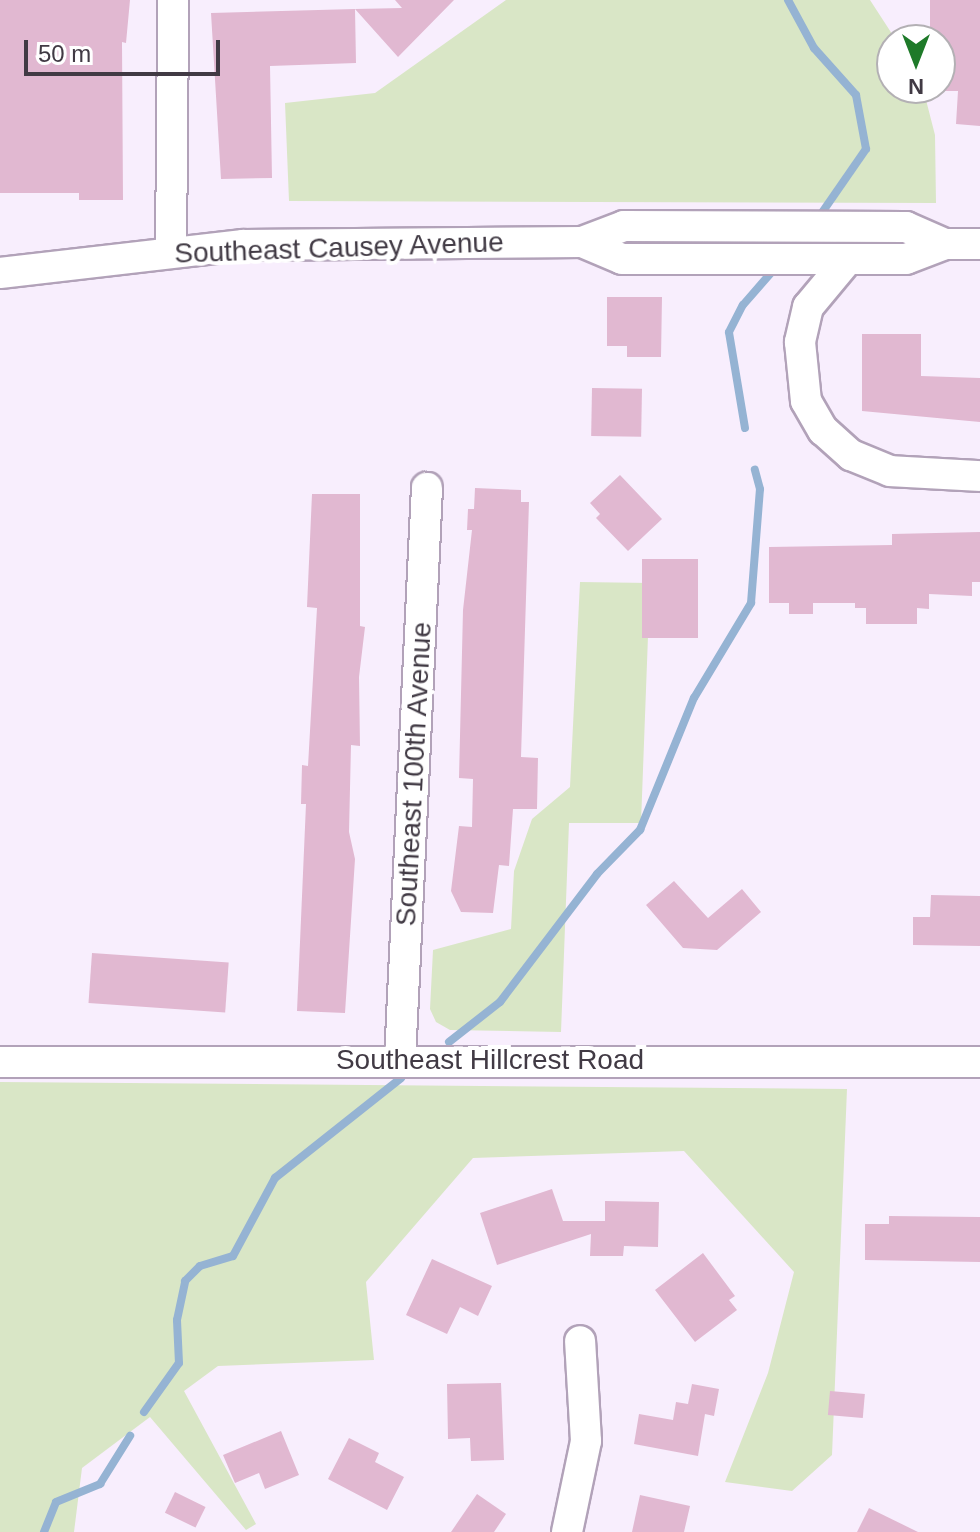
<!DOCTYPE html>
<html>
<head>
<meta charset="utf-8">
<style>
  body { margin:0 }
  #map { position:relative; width:980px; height:1532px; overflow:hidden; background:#f8eefd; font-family:Arial,sans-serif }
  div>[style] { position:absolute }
  .green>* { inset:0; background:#d9e6c6 }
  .stream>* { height:8px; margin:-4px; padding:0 4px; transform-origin:4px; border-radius:4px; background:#95b3d3 }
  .building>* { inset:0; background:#e1b8d1; transform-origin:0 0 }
  .roads { filter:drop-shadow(2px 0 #b2a2b9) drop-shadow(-2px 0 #b2a2b9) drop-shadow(0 2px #b2a2b9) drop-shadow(0 -2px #b2a2b9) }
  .minor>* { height:30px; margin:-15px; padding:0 15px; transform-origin:15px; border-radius:15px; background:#fff }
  span { translate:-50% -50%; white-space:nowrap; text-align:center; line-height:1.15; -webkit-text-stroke:8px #fff; paint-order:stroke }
  .street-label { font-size:28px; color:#413a44 }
  .north { position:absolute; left:876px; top:24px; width:80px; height:80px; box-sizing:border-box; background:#fff; border:2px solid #b3b0b4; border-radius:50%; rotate:180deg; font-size:22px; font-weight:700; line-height:32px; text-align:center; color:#413a44 }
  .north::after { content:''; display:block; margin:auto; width:28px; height:36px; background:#1e7a29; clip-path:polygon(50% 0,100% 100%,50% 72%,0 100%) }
  .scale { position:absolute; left:24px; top:40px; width:196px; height:36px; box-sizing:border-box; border:4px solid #413a44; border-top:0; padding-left:10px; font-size:24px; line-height:28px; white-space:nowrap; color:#413a44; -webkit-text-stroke:6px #fff; paint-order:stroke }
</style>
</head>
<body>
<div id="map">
  <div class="green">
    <i style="clip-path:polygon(506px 0,870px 0,896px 40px,892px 40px,892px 88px,922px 88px,925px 96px,935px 135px,936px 203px,289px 201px,285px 103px,375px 93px)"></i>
    <i style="clip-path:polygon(580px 582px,650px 583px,641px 823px,569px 823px,561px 1032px,450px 1030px,436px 1022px,430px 1009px,433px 950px,511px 929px,514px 871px,532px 819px,570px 787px)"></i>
    <i style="clip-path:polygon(0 1082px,847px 1089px,832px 1455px,792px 1491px,725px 1482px,768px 1373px,794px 1272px,684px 1151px,473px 1158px,366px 1282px,374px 1360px,218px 1366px,184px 1391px,256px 1524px,246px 1530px,150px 1417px,82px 1468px,74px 1532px,0 1532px)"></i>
  </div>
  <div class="stream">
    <i style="left:788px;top:0;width:55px;rotate:61.6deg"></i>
    <i style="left:814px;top:48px;width:63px;rotate:48.2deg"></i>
    <i style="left:856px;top:95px;width:55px;rotate:79.5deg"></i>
    <i style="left:866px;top:149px;width:83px;rotate:124.7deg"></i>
    <i style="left:745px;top:428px;width:97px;rotate:-99.5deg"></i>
    <i style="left:729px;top:332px;width:30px;rotate:-63deg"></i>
    <i style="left:743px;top:305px;width:50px;rotate:-49deg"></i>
    <i style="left:449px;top:1042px;width:65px;rotate:-38.1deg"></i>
    <i style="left:500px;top:1002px;width:161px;rotate:-52.8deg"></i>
    <i style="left:597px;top:874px;width:62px;rotate:-45.7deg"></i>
    <i style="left:640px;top:830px;width:143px;rotate:-67.8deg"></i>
    <i style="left:694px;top:698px;width:111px;rotate:-59deg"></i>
    <i style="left:751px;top:603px;width:114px;rotate:-85.5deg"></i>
    <i style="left:760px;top:489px;width:20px;rotate:-105deg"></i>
    <i style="left:144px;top:1412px;width:60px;rotate:-54.5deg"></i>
    <i style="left:179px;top:1363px;width:43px;rotate:-92.7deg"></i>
    <i style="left:177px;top:1320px;width:40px;rotate:-78deg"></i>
    <i style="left:185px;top:1281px;width:21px;rotate:-45deg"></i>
    <i style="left:200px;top:1266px;width:34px;rotate:-17deg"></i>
    <i style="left:233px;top:1256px;width:89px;rotate:-61.7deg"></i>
    <i style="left:275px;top:1178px;width:161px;rotate:-38.4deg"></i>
    <i style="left:44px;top:1532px;width:32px;rotate:-68deg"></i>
    <i style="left:56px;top:1502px;width:48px;rotate:-22.2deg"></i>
    <i style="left:100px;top:1484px;width:57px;rotate:-58deg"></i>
  </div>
  <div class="building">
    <i style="clip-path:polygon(0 0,130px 0,126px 43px,122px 42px,123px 200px,79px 200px,79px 193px,0 193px)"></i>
    <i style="clip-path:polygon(395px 0,454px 0,398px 57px,355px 9px,402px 8px)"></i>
    <i style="clip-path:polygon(930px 0,980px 0,980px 126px,956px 124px,958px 91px,940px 91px,940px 40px,930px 40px)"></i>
    <i style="clip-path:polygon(355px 9px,356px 63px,270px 66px,272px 178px,221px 179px,211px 13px)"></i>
    <i style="clip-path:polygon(607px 297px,662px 297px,661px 357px,627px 357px,627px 346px,607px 346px)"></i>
    <i style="clip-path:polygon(862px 334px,921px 334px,921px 376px,980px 378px,980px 422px,862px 411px)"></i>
    <i style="left:592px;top:388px;width:50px;height:48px;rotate:1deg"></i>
    <i style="clip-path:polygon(620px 475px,662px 519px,628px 551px,596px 518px,600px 514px,590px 503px)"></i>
    <i style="clip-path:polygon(475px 488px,521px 490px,521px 502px,529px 502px,521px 757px,538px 758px,537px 809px,513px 809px,509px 866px,499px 865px,493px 913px,461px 912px,451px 891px,459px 826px,472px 827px,473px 779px,459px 778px,463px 610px,472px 530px,467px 530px,468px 509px,474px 509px)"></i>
    <i style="clip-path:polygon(312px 494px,360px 494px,360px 626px,365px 627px,359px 677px,360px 746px,351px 745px,349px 832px,355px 859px,345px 1013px,297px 1011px,306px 804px,301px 804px,302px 765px,308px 766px,317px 608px,307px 607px)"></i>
    <i style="clip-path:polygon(980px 532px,980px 582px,972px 582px,972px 596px,929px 594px,929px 609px,917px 608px,917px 624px,866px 624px,866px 608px,855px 608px,855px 603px,813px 603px,813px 614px,789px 614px,789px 603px,769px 603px,769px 547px,892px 545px,892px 534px)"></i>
    <i style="left:642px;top:559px;width:56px;height:79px"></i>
    <i style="clip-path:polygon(674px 881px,708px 918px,742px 889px,761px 912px,717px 950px,683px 948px,646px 905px)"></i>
    <i style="clip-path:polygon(931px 895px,980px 896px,980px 946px,913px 945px,913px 917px,930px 917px)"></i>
    <i style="left:92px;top:953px;width:137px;height:50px;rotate:4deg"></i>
    <i style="clip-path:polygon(552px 1189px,563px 1221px,605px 1221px,605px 1201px,659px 1202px,658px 1247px,624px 1246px,623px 1256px,590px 1256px,591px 1234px,497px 1265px,480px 1213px)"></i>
    <i style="clip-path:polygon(889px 1216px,980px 1217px,980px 1262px,865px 1260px,865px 1224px,889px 1224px)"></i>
    <i style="clip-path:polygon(703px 1253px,735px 1296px,729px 1300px,737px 1310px,695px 1342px,655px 1290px)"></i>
    <i style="clip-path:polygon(432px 1259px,492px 1286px,478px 1316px,460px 1307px,447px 1334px,406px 1315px)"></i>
    <i style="clip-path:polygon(501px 1383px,504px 1460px,471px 1461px,470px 1438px,448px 1439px,447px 1384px)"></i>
    <i style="clip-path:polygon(692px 1384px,719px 1389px,714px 1416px,705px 1414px,698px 1456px,634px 1444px,639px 1414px,673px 1420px,676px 1402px,688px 1404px)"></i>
    <i style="left:830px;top:1391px;width:35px;height:24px;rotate:5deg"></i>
    <i style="clip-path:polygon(281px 1431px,299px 1475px,265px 1489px,259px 1473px,235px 1483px,223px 1455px)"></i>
    <i style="clip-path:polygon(349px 1438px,379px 1453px,375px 1462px,404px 1477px,387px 1510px,328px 1479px)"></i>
    <i style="left:175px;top:1492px;width:34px;height:23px;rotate:26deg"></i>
    <i style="clip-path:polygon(477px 1494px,506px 1514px,494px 1532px,451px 1532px)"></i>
    <i style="clip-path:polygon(640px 1495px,690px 1506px,684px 1532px,632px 1532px)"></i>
    <i style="clip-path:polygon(869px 1508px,918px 1532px,857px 1532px)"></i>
  </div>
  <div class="roads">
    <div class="minor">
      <i style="left:582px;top:242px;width:43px;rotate:23deg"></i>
      <i style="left:622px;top:259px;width:284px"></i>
      <i style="left:906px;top:259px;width:42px;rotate:-21deg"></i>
      <i style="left:945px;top:244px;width:35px"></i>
      <i style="left:171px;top:252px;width:252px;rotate:-89.5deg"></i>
      <i style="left:848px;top:259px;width:62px;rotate:129.8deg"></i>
      <i style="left:808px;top:307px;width:36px;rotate:103deg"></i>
      <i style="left:800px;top:342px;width:59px;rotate:84.2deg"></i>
      <i style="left:806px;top:401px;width:34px;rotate:60deg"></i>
      <i style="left:823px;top:430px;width:38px;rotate:42deg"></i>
      <i style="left:851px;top:455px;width:42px;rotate:22.3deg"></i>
      <i style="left:890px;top:471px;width:90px;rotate:3.2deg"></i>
      <i style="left:0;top:273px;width:245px;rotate:-6.6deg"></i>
      <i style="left:243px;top:245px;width:339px;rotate:-0.5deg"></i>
      <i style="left:582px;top:242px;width:45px;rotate:-20.9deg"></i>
      <i style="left:624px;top:226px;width:282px;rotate:0.2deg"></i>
      <i style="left:906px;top:227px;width:43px;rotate:23.6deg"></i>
      <i style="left:400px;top:1060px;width:573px;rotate:-87.3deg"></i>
      <i style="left:0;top:1062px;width:980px"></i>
      <i style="left:567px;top:1532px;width:93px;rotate:-78.2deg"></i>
      <i style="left:586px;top:1441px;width:100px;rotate:-93.4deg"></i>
    </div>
  </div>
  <div class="street-label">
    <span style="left:339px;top:248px;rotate:-2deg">Southeast Causey Avenue</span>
    <span style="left:414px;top:774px;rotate:-87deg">Southeast 100th Avenue</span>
    <span style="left:490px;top:1060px">Southeast Hillcrest Road</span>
  </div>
  <div class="north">N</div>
  <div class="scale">50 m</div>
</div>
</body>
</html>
